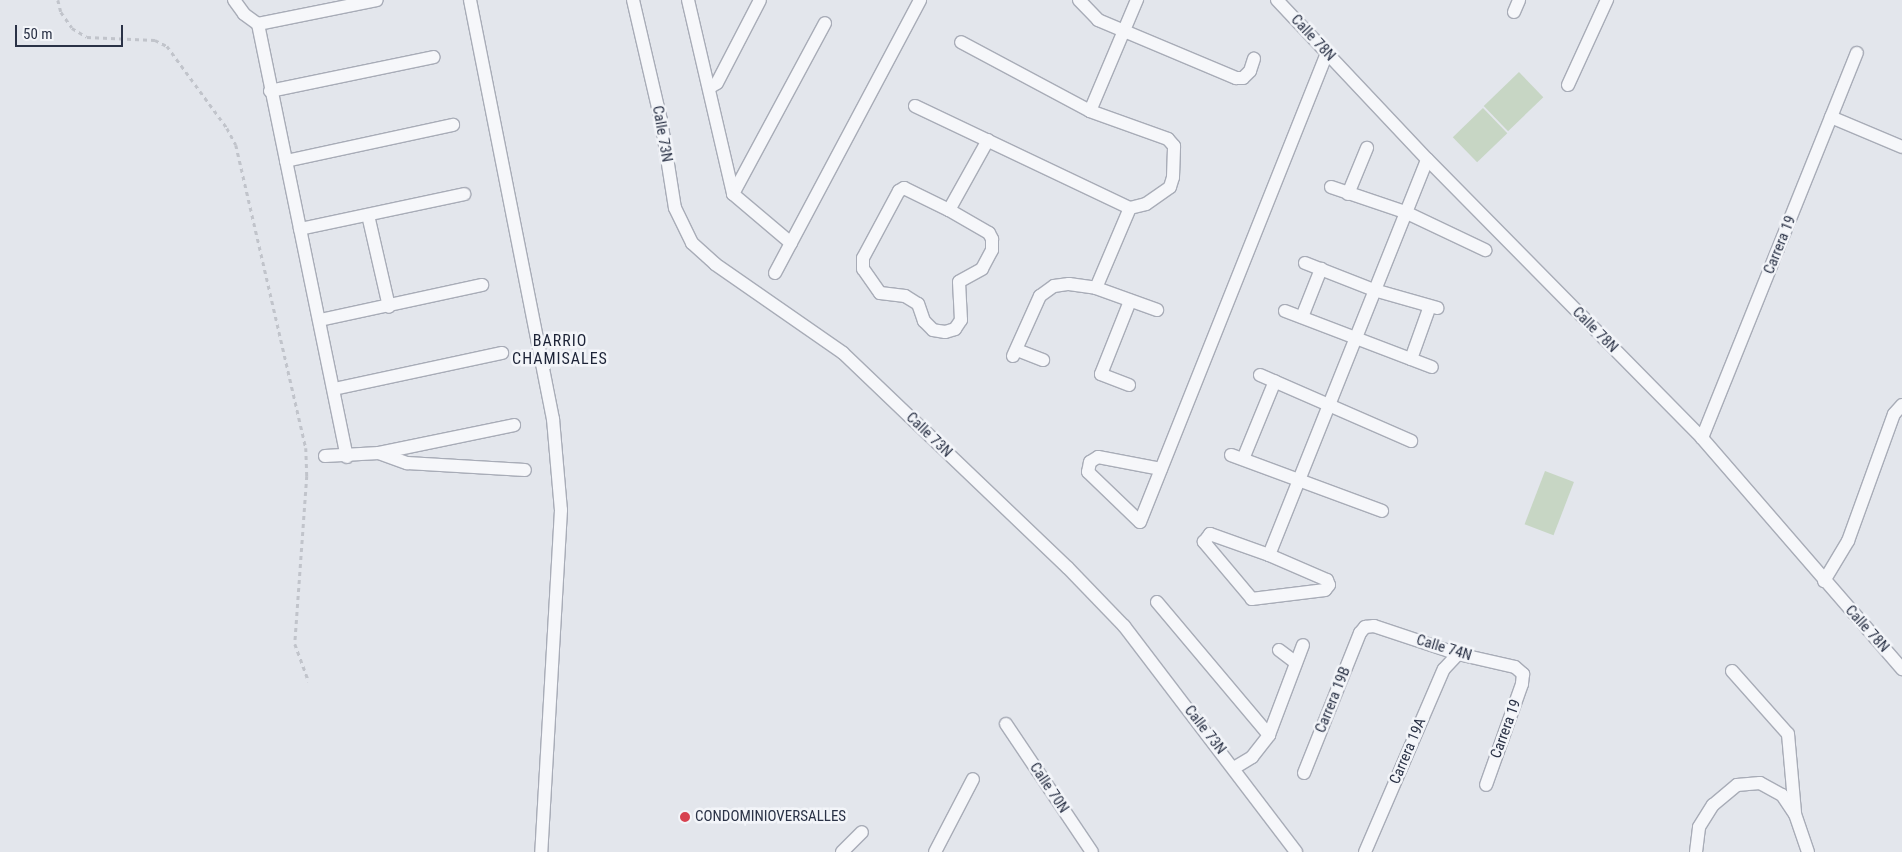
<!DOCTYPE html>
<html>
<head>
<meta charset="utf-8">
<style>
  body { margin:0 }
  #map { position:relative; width:1902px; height:852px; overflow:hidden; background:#e3e6ec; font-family:"Roboto Condensed",sans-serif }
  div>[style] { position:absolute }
  .green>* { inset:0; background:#c7d6c4; transform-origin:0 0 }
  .path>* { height:2.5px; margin-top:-1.25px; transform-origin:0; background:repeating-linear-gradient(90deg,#c1c4cb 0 4px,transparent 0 8px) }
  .roads { filter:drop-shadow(1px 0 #a8acb7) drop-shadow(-1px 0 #a8acb7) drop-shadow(0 1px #a8acb7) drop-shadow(0 -1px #a8acb7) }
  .street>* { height:12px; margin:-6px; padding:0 6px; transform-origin:6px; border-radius:6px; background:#f6f7fa }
  .dots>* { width:14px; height:14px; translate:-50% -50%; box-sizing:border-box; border:2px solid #f3f5f9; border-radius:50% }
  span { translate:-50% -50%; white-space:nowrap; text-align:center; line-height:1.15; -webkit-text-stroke:5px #f3f5f9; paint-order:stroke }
  .street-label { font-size:15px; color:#2a3246 }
  .poi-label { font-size:15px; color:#2a3246 }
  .left { translate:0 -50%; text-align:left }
  .neighbourhood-label { font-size:16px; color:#1c2337; letter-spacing:1px }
  .scale { position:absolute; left:15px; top:25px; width:108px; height:22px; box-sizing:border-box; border:2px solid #2a3246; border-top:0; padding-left:6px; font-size:15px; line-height:18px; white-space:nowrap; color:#2a3246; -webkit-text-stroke:4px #f3f5f9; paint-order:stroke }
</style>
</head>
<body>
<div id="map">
  <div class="green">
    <i style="left:1519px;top:72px;width:35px;height:49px;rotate:46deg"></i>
    <i style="left:1483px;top:108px;width:35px;height:42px;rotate:46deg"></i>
    <i style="left:1545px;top:471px;width:31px;height:57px;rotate:21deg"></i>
  </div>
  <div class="path">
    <i style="left:58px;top:0;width:12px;rotate:76deg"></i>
    <i style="left:61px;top:12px;width:19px;rotate:55deg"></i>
    <i style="left:72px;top:28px;width:17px;rotate:31deg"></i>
    <i style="left:87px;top:37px;width:68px;rotate:2.5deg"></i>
    <i style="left:155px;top:40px;width:13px;rotate:27deg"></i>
    <i style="left:167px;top:46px;width:102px;rotate:53.8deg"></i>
    <i style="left:227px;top:128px;width:19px;rotate:62deg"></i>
    <i style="left:236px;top:145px;width:311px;rotate:77deg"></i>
    <i style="left:306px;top:448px;width:28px;rotate:88deg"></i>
    <i style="left:307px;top:476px;width:168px;rotate:94.1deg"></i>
    <i style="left:295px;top:644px;width:40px;rotate:69.8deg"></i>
  </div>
  <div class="roads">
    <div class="street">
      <i style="left:234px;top:0;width:17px;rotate:54deg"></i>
      <i style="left:244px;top:14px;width:17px;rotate:36deg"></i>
      <i style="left:258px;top:24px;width:442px;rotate:78.4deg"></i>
      <i style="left:470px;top:0;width:427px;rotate:78.8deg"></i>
      <i style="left:553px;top:419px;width:91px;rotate:85deg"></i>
      <i style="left:561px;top:510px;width:343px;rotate:93.3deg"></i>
      <i style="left:633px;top:0;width:123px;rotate:76.9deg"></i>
      <i style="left:661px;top:120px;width:89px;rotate:81deg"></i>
      <i style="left:675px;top:208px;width:39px;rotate:64deg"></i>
      <i style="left:692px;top:243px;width:31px;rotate:42deg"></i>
      <i style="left:715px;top:264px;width:156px;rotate:34.8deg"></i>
      <i style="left:843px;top:353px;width:311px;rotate:43.7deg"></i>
      <i style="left:1068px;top:568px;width:81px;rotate:46deg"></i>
      <i style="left:1124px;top:626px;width:284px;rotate:52.7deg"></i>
      <i style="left:688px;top:0;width:199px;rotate:76.9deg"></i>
      <i style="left:733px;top:194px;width:76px;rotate:40.2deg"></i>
      <i style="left:1079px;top:0;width:28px;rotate:46deg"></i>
      <i style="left:1098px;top:20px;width:150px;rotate:22.8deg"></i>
      <i style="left:1236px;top:78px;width:7px"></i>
      <i style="left:1243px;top:78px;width:10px;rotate:-45deg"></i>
      <i style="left:1250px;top:71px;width:13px;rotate:-72deg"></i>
      <i style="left:1277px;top:0;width:219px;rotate:46.7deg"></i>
      <i style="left:1427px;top:159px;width:392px;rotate:45.4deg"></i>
      <i style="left:1702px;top:438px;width:306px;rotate:49.1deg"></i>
      <i style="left:1514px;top:12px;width:13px;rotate:-67deg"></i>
      <i style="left:258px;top:24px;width:121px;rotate:-11.4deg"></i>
      <i style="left:1568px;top:85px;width:94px;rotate:-65.4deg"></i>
      <i style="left:709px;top:88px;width:9px;rotate:-32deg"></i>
      <i style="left:717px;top:83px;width:93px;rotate:-62.6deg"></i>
      <i style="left:270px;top:91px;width:167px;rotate:-11.7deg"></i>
      <i style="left:915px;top:106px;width:238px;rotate:25.4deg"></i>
      <i style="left:1130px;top:208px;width:16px;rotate:-14deg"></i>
      <i style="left:1146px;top:204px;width:29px;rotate:-35deg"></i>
      <i style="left:1170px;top:187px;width:10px;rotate:-73deg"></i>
      <i style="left:1173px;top:177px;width:31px;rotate:-88deg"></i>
      <i style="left:1174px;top:146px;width:9px;rotate:-131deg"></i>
      <i style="left:1168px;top:139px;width:83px;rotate:-160.3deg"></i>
      <i style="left:1090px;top:111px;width:146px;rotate:-151.9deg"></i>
      <i style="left:1090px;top:111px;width:121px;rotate:-67.1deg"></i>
      <i style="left:1831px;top:117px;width:77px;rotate:22.9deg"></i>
      <i style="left:286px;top:161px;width:171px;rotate:-12.2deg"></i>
      <i style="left:1331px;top:187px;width:78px;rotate:18.7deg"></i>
      <i style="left:1405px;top:212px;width:89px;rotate:25.4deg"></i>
      <i style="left:904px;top:188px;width:50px;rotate:26.1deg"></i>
      <i style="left:949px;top:210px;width:46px;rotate:29.9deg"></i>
      <i style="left:989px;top:233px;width:7px;rotate:63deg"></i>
      <i style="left:992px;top:239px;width:11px;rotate:90deg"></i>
      <i style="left:992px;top:250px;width:21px;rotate:118deg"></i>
      <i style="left:982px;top:269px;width:26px;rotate:151deg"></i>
      <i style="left:959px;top:282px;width:38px;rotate:87deg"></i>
      <i style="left:961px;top:320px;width:11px;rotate:124deg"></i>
      <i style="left:955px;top:329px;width:10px;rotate:163deg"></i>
      <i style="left:945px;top:332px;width:12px;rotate:-171deg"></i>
      <i style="left:933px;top:330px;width:13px;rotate:-135deg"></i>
      <i style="left:924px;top:321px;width:18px;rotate:-109deg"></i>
      <i style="left:918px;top:304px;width:15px;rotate:-148deg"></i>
      <i style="left:905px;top:296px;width:25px;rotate:-173deg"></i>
      <i style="left:880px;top:293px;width:29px;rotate:-125deg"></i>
      <i style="left:863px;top:269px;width:11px;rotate:-90deg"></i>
      <i style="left:863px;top:258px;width:76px;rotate:-61.8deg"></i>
      <i style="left:899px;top:191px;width:6px;rotate:-31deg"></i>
      <i style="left:733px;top:194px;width:194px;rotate:-61.7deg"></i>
      <i style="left:1348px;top:194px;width:50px;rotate:-67.6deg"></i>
      <i style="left:949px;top:210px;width:80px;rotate:-60.9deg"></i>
      <i style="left:368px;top:215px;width:94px;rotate:77.1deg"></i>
      <i style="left:300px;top:229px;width:168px;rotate:-12deg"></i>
      <i style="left:1305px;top:263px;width:74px;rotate:21.4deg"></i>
      <i style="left:1374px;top:290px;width:66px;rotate:15.9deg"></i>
      <i style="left:775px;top:273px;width:309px;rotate:-62deg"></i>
      <i style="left:1096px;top:288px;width:87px;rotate:-67deg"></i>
      <i style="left:1285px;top:311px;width:157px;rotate:20.9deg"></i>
      <i style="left:1302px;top:317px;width:52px;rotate:-68.4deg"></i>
      <i style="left:320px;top:320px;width:166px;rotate:-12.2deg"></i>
      <i style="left:1017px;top:350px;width:28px;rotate:21deg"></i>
      <i style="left:1013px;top:356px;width:66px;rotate:-65.8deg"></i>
      <i style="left:1040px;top:296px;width:17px;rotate:-36deg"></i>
      <i style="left:1054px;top:286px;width:15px;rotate:-8deg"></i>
      <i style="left:1069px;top:284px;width:27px;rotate:8deg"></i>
      <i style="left:1096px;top:288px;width:65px;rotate:19.8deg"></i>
      <i style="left:1411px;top:359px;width:56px;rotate:-70.3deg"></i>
      <i style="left:1260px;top:375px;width:165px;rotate:23.6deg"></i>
      <i style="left:1129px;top:385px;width:30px;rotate:-159deg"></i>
      <i style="left:1101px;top:374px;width:79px;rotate:-68.3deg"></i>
      <i style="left:334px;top:389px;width:172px;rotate:-12.1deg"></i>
      <i style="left:1702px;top:438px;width:415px;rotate:-68.1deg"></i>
      <i style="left:379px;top:453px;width:30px;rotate:20deg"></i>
      <i style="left:407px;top:463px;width:118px;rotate:3.4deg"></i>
      <i style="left:1231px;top:455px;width:161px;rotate:20.3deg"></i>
      <i style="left:325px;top:456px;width:54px;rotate:-3.2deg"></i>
      <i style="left:379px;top:453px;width:138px;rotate:-11.7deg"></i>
      <i style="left:1243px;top:459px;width:84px;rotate:-67.7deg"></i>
      <i style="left:1161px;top:469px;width:64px;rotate:-169.2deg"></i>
      <i style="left:1098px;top:457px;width:9px;rotate:148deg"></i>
      <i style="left:1090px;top:462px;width:10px;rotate:101deg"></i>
      <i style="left:1088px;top:472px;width:72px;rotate:43.9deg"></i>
      <i style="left:1140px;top:522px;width:505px;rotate:-68.26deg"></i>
      <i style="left:1210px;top:534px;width:63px;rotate:19.6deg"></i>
      <i style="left:1269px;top:555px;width:63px;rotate:23.3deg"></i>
      <i style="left:1327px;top:580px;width:5px;rotate:68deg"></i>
      <i style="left:1329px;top:585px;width:6px;rotate:129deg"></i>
      <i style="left:1325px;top:590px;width:74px;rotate:173deg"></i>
      <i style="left:1252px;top:599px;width:75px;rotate:-130.1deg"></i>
      <i style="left:1204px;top:542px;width:10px;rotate:-53deg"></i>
      <i style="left:1269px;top:555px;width:426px;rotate:-68.2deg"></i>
      <i style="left:1824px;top:581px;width:47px;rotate:-59deg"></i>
      <i style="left:1848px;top:541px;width:135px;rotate:-70.1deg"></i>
      <i style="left:1894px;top:414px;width:12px;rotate:-48deg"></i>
      <i style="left:1157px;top:602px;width:174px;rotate:49.9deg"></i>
      <i style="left:1279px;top:650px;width:21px;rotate:37deg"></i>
      <i style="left:1732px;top:671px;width:84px;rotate:48.4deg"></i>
      <i style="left:1788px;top:734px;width:78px;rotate:84.9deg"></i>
      <i style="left:1006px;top:724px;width:154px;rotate:56.1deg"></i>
      <i style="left:1234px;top:768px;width:21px;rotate:-31deg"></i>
      <i style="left:1252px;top:757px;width:28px;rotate:-52deg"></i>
      <i style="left:1269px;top:735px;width:96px;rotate:-69.3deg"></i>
      <i style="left:1304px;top:773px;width:151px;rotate:-68.2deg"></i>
      <i style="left:1360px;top:633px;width:8px;rotate:-50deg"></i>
      <i style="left:1365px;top:627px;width:9px;rotate:-6deg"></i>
      <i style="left:1374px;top:626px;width:89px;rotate:18.4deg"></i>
      <i style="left:1458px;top:654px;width:58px;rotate:12.8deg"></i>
      <i style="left:1515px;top:667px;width:11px;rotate:41deg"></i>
      <i style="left:1523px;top:674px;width:10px;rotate:96deg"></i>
      <i style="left:1522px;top:684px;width:107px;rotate:109.6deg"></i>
      <i style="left:842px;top:852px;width:28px;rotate:-45deg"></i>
      <i style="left:935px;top:852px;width:82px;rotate:-62.5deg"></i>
      <i style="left:1365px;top:852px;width:199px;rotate:-66.7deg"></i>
      <i style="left:1444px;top:669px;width:21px;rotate:-47deg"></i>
      <i style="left:1696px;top:852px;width:25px;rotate:-83deg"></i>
      <i style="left:1699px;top:827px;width:26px;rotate:-58deg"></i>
      <i style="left:1713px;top:805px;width:31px;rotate:-40deg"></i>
      <i style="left:1737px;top:785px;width:23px;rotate:-5deg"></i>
      <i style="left:1760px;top:783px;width:25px;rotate:29deg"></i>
      <i style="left:1782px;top:795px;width:23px;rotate:56deg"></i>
      <i style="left:1795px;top:814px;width:40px;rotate:71.1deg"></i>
    </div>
  </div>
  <div class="dots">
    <i style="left:685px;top:817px;background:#d74250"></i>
  </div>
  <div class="street-label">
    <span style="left:1313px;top:38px;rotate:47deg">Calle 78N</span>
    <span style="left:662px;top:134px;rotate:80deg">Calle 73N</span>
    <span style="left:1780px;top:245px;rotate:-68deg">Carrera 19</span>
    <span style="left:1595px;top:330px;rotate:45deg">Calle 78N</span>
    <span style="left:929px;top:435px;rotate:44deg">Calle 73N</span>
    <span style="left:1867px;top:629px;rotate:48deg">Calle 78N</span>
    <span style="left:1444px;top:648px;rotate:17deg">Calle 74N</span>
    <span style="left:1333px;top:700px;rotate:-68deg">Carrera 19B</span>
    <span style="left:1506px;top:729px;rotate:-70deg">Carrera 19</span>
    <span style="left:1205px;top:730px;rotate:52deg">Calle 73N</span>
    <span style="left:1408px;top:751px;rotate:-67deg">Carrera 19A</span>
    <span style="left:1049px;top:788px;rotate:56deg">Calle 70N</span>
  </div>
  <div class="poi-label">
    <span class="left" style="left:695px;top:817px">CONDOMINIOVERSALLES</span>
  </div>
  <div class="neighbourhood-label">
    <span style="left:560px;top:350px">BARRIO<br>CHAMISALES</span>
  </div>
  <div class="scale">50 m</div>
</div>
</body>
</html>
